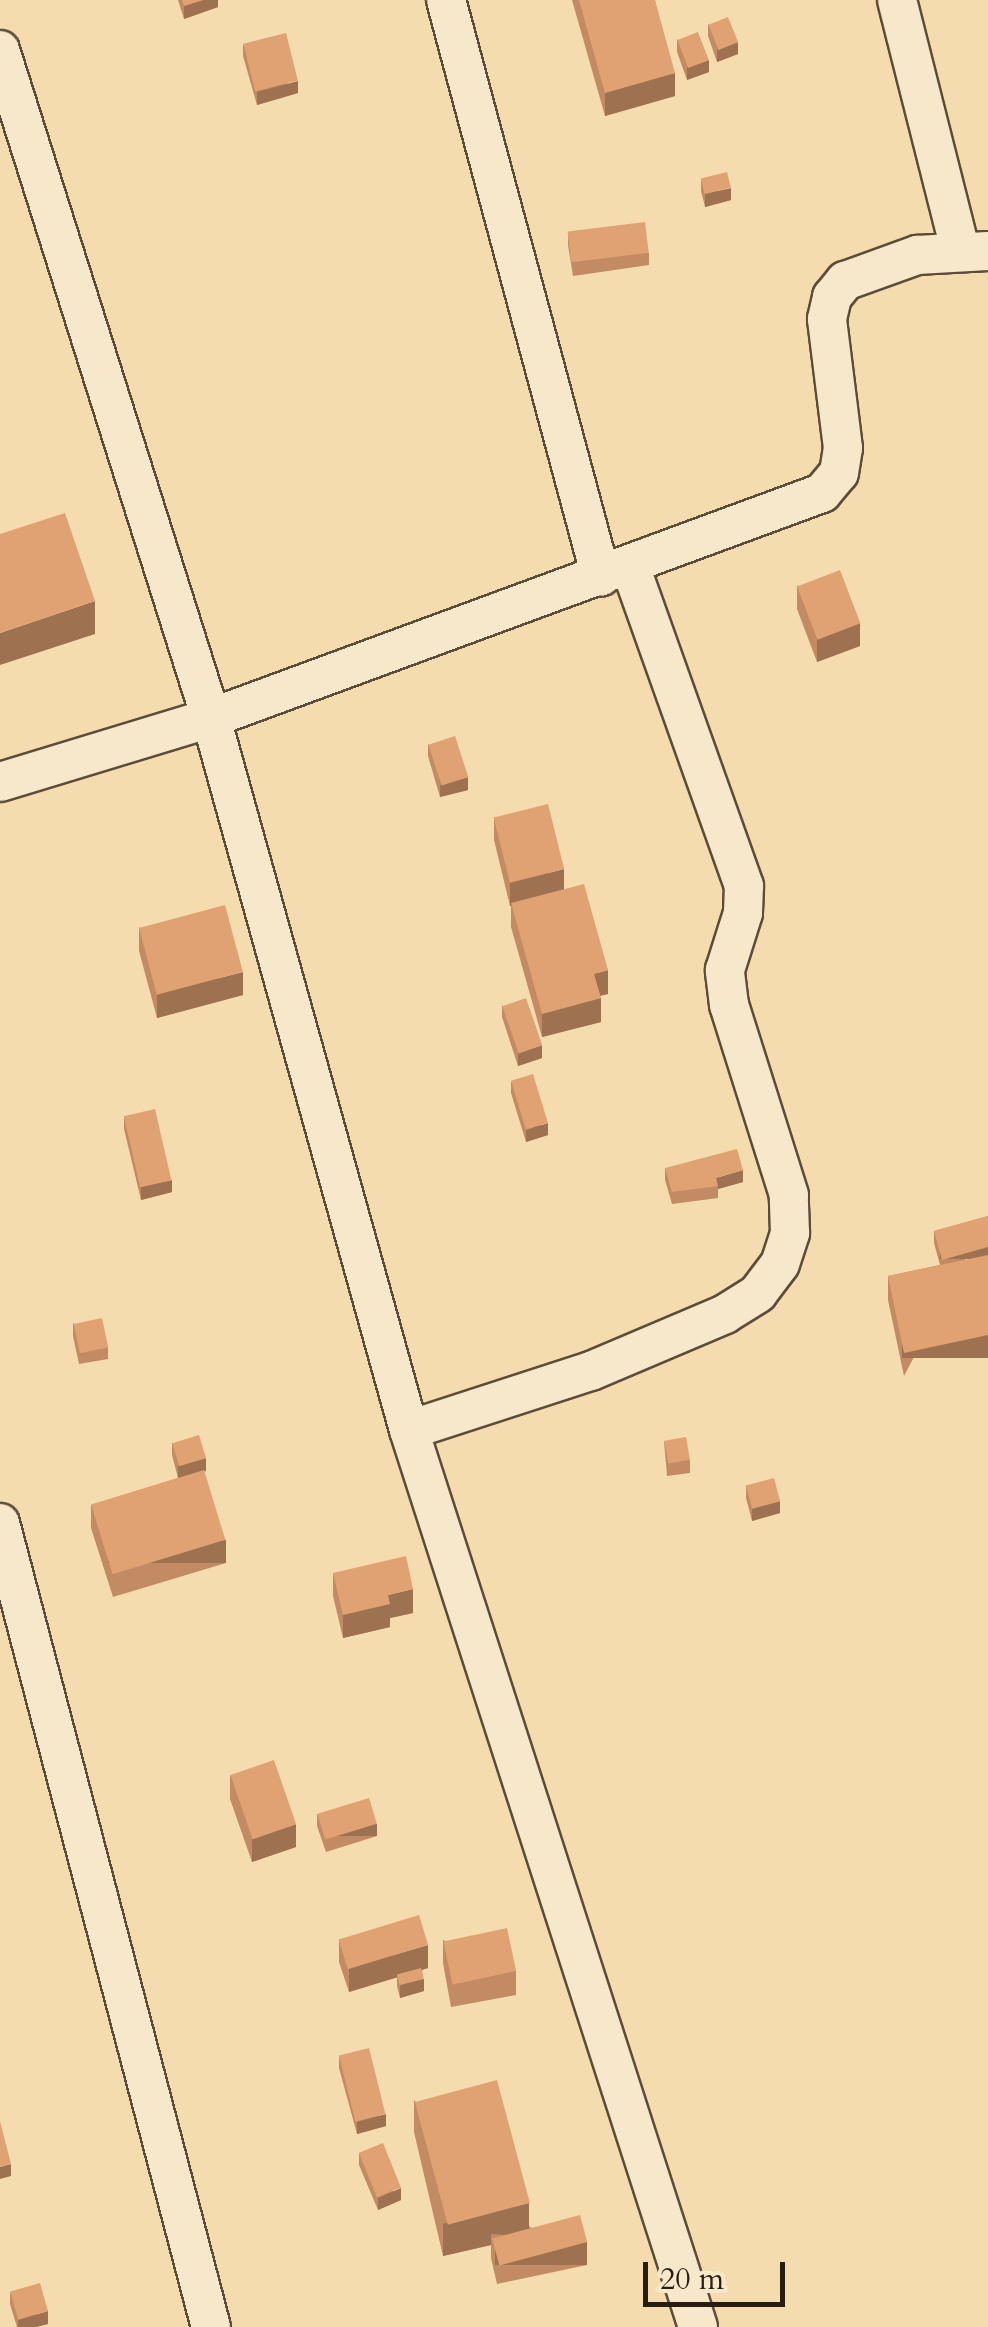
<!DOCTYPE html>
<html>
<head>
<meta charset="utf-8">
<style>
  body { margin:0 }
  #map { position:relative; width:988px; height:2327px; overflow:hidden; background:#f5dcaf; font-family:Cardo,serif }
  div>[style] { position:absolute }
  .roads { filter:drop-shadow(2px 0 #5c4d3a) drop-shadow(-2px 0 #5c4d3a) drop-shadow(0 2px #5c4d3a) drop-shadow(0 -2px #5c4d3a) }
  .minor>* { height:38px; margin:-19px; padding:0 19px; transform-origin:19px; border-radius:19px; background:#f8e8cb }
  .wall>* { inset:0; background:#c28b63 }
  .shaded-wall>* { inset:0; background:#9e7150; transform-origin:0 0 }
  .building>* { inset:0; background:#e1a273; transform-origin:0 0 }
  span { translate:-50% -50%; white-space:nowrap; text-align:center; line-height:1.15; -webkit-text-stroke:9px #f8e8cb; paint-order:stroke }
  .scale { position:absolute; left:643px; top:2262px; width:142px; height:45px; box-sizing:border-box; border:5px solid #291d13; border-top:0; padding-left:12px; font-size:30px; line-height:35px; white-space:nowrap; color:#291d13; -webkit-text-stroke:8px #f8e8cb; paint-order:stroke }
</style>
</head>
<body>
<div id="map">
  <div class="roads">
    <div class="minor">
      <i style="left:446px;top:0;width:597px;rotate:74.96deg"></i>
      <i style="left:897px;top:0;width:257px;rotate:75.8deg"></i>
      <i style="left:0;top:50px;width:701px;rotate:72.47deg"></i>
      <i style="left:211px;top:718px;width:739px;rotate:74.46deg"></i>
      <i style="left:409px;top:1430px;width:942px;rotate:72.14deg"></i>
      <i style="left:0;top:782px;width:220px;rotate:-16.9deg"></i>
      <i style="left:211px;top:718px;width:651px;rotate:-20.22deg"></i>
      <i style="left:822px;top:493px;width:26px;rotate:-50deg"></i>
      <i style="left:839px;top:473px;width:25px;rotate:-81deg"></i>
      <i style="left:843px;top:448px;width:130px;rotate:-97.1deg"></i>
      <i style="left:827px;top:319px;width:23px;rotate:-77deg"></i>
      <i style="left:832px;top:297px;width:21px;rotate:-51deg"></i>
      <i style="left:845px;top:281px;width:77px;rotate:-19.9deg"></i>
      <i style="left:917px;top:255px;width:71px;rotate:-3.2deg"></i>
      <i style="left:409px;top:1430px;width:191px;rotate:-18deg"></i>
      <i style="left:591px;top:1371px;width:146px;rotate:-23deg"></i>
      <i style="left:725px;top:1314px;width:39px;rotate:-32deg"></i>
      <i style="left:758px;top:1293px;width:36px;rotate:-53deg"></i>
      <i style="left:780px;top:1264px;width:33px;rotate:-72deg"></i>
      <i style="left:790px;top:1233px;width:38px;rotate:-92deg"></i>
      <i style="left:789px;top:1195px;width:199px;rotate:-107.5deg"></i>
      <i style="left:729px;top:1005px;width:35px;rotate:-97deg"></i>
      <i style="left:725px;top:970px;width:60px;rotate:-72.5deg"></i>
      <i style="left:743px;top:913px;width:27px;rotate:-88deg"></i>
      <i style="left:744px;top:886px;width:340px;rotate:-109.6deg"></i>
      <i style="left:0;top:1523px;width:831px;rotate:75.3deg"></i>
    </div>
  </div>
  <div class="wall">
    <i style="clip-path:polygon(178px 0,218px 0,218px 7px,184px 19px)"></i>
    <i style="clip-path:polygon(572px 0,655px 0,675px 96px,605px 116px)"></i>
    <i style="clip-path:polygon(708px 24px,738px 54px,717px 62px,708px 36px)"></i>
    <i style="clip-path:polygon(677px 39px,709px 72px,687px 80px,677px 52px)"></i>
    <i style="clip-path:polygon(243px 44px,298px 93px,257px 105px,243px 56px)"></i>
    <i style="clip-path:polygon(701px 178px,731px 200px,705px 207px,701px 191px)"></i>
    <i style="clip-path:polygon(568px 232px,649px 253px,649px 265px,573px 276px,568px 245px)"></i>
    <i style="clip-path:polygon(797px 585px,860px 646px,817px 662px,797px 609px)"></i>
    <i style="clip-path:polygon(428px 744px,468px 790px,440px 797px,428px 756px)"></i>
    <i style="clip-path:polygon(494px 817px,564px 889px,608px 994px,600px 996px,601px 1022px,542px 1037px,511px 927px,511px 906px,510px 906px,494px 840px)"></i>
    <i style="clip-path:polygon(139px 927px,243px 995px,157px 1018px,139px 951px)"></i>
    <i style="clip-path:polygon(502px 1005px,542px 1058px,518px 1066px,502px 1017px)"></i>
    <i style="clip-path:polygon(511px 1081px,548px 1135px,526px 1142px,511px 1093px)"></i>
    <i style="clip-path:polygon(124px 1116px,172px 1192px,141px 1200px,124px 1129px)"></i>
    <i style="clip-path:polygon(665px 1168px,743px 1182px,718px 1189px,718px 1198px,672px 1204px,665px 1180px)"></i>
    <i style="clip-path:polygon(988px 1216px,904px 1376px,888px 1300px,888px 1276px,940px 1265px,934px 1243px,934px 1231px)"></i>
    <i style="clip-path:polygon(73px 1323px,108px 1347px,108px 1359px,79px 1364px,73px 1336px)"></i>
    <i style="clip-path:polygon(664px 1441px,690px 1460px,690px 1473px,667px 1476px)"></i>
    <i style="clip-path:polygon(172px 1443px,206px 1471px,204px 1471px,226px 1563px,113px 1597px,91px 1528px,91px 1505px,178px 1478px,172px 1455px)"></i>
    <i style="clip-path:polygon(746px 1485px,780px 1513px,752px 1521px,746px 1498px)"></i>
    <i style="clip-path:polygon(333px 1573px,413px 1613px,390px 1618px,390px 1627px,343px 1638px,333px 1596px)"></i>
    <i style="clip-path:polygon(230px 1775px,296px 1847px,252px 1862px,230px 1799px)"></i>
    <i style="clip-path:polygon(317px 1814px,377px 1836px,326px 1852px,317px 1826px)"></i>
    <i style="clip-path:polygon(339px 1939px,428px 1968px,422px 1970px,424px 1991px,400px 1998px,397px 1986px,397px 1977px,349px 1992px,339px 1962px)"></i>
    <i style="clip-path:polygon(443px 1940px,516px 1971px,516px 1995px,451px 2007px,443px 1963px)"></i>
    <i style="clip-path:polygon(339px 2056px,386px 2126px,357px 2134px,339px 2068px)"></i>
    <i style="clip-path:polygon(414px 2100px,529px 2226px,587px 2265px,497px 2284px,491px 2258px,491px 2245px,443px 2256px,414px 2132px)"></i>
    <i style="clip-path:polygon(359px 2153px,401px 2200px,378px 2210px,359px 2165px)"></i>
    <i style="clip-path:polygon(10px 2292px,48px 2324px,36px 2327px,17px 2327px,10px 2304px)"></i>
  </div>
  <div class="shaded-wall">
    <i style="clip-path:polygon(203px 0,218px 0,218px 7px,184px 19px,184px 6px)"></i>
    <i style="clip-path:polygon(738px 42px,738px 54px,717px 62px,717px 50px)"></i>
    <i style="clip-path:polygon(709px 60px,709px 72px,687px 80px,687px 68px)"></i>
    <i style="clip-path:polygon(675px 73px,675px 96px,605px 116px,605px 93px)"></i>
    <i style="clip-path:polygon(298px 81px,298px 93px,257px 105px,257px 92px)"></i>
    <i style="clip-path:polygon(731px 188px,731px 200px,705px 207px,705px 194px)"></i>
    <i style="clip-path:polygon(95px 601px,95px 634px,0 665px,0 633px)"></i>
    <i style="clip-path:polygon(860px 623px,860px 646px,817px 662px,817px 638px)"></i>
    <i style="clip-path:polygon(468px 777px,468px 790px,440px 797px,440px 785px)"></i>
    <i style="clip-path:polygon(564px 869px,564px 892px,510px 906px,510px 883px)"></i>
    <i style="clip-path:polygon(608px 970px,608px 994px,594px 997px,594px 974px)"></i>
    <i style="clip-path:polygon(243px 972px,243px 995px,157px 1018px,157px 994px)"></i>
    <i style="clip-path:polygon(601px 998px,601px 1022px,542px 1037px,542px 1014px)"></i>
    <i style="clip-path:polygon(542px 1045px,542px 1058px,518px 1066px,518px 1053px)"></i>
    <i style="clip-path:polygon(548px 1123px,548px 1135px,526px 1142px,526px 1130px)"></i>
    <i style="clip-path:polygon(743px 1170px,743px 1182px,718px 1189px,716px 1178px)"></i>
    <i style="clip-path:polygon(172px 1180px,172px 1192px,141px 1200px,141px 1187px)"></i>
    <i style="left:988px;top:1247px;width:12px;height:48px;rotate:90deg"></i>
    <i style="left:988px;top:1335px;width:23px;height:86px;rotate:90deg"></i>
    <i style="clip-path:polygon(206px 1458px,206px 1471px,178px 1478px,178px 1466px)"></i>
    <i style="clip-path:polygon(780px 1501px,780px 1513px,752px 1521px,752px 1508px)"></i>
    <i style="left:226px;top:1540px;width:23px;height:118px;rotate:90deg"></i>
    <i style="clip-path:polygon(413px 1589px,413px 1613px,390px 1618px,390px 1627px,343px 1638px,343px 1615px,388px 1595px)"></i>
    <i style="clip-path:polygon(296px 1824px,296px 1847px,252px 1862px,252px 1839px)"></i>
    <i style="left:377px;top:1824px;width:12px;height:53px;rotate:90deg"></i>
    <i style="clip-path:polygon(428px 1945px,428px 1968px,349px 1992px,349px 1968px)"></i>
    <i style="clip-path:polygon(424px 1979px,424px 1991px,400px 1998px,400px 1985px)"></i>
    <i style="clip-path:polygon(386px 2114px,386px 2126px,357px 2134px,357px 2122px)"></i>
    <i style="clip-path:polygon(11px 2164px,11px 2176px,0 2179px,0 2167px)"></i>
    <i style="clip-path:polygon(401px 2188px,401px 2200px,378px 2210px,378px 2198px)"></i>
    <i style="clip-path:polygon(529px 2203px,529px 2236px,491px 2234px,491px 2245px,443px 2256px,443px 2224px)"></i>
    <i style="left:587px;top:2242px;width:23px;height:92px;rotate:90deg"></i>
    <i style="clip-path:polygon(48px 2311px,48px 2324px,36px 2327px,18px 2327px,18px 2320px)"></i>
  </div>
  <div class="building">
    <i style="clip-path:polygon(182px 0,203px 0,184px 6px)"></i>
    <i style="clip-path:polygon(579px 0,655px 0,675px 73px,605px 93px)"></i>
    <i style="left:728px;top:17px;width:27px;height:21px;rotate:68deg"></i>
    <i style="left:698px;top:32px;width:30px;height:22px;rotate:69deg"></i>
    <i style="left:286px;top:33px;width:49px;height:44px;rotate:76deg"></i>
    <i style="left:727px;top:172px;width:16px;height:27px;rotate:76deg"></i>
    <i style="left:645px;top:222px;width:31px;height:78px;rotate:83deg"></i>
    <i style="clip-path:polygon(65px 513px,95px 601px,0 633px,0 534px)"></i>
    <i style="left:840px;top:570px;width:57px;height:46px;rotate:69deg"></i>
    <i style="left:455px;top:736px;width:43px;height:28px;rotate:72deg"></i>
    <i style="left:548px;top:804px;width:67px;height:56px;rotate:76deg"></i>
    <i style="clip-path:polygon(584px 884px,608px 970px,594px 974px,601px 998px,542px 1014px,511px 903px)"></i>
    <i style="left:225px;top:905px;width:69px;height:89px;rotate:75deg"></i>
    <i style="left:526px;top:998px;width:50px;height:25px;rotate:71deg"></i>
    <i style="left:533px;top:1074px;width:51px;height:23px;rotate:73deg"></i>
    <i style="left:155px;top:1109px;width:73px;height:32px;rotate:77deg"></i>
    <i style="clip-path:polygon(737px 1149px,743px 1170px,716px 1178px,718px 1186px,672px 1192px,665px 1168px)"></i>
    <i style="clip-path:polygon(988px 1216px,988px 1247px,942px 1260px,934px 1231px)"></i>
    <i style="clip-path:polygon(988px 1255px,988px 1335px,904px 1353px,888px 1276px)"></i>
    <i style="left:102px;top:1318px;width:30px;height:29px;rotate:78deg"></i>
    <i style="left:199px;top:1435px;width:24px;height:28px;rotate:73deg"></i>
    <i style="left:686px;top:1437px;width:23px;height:22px;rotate:80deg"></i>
    <i style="left:204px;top:1470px;width:73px;height:118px;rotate:73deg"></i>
    <i style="left:774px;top:1478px;width:24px;height:29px;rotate:75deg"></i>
    <i style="clip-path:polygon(406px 1556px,413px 1589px,388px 1595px,390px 1604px,343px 1615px,333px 1573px)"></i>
    <i style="left:274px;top:1760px;width:68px;height:46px;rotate:71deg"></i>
    <i style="left:369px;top:1798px;width:27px;height:54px;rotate:73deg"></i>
    <i style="left:419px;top:1915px;width:31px;height:84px;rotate:73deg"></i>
    <i style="left:507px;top:1928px;width:44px;height:65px;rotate:78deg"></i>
    <i style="left:421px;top:1968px;width:11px;height:25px;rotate:75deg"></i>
    <i style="left:369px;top:2048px;width:68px;height:31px;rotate:76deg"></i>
    <i style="left:497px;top:2080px;width:127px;height:85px;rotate:75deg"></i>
    <i style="clip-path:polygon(0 2121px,11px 2164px,0 2167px)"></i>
    <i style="left:383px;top:2143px;width:48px;height:26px;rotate:68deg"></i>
    <i style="left:580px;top:2215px;width:28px;height:91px;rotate:75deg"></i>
    <i style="left:40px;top:2283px;width:29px;height:31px;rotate:74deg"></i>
  </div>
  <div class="scale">20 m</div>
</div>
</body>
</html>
